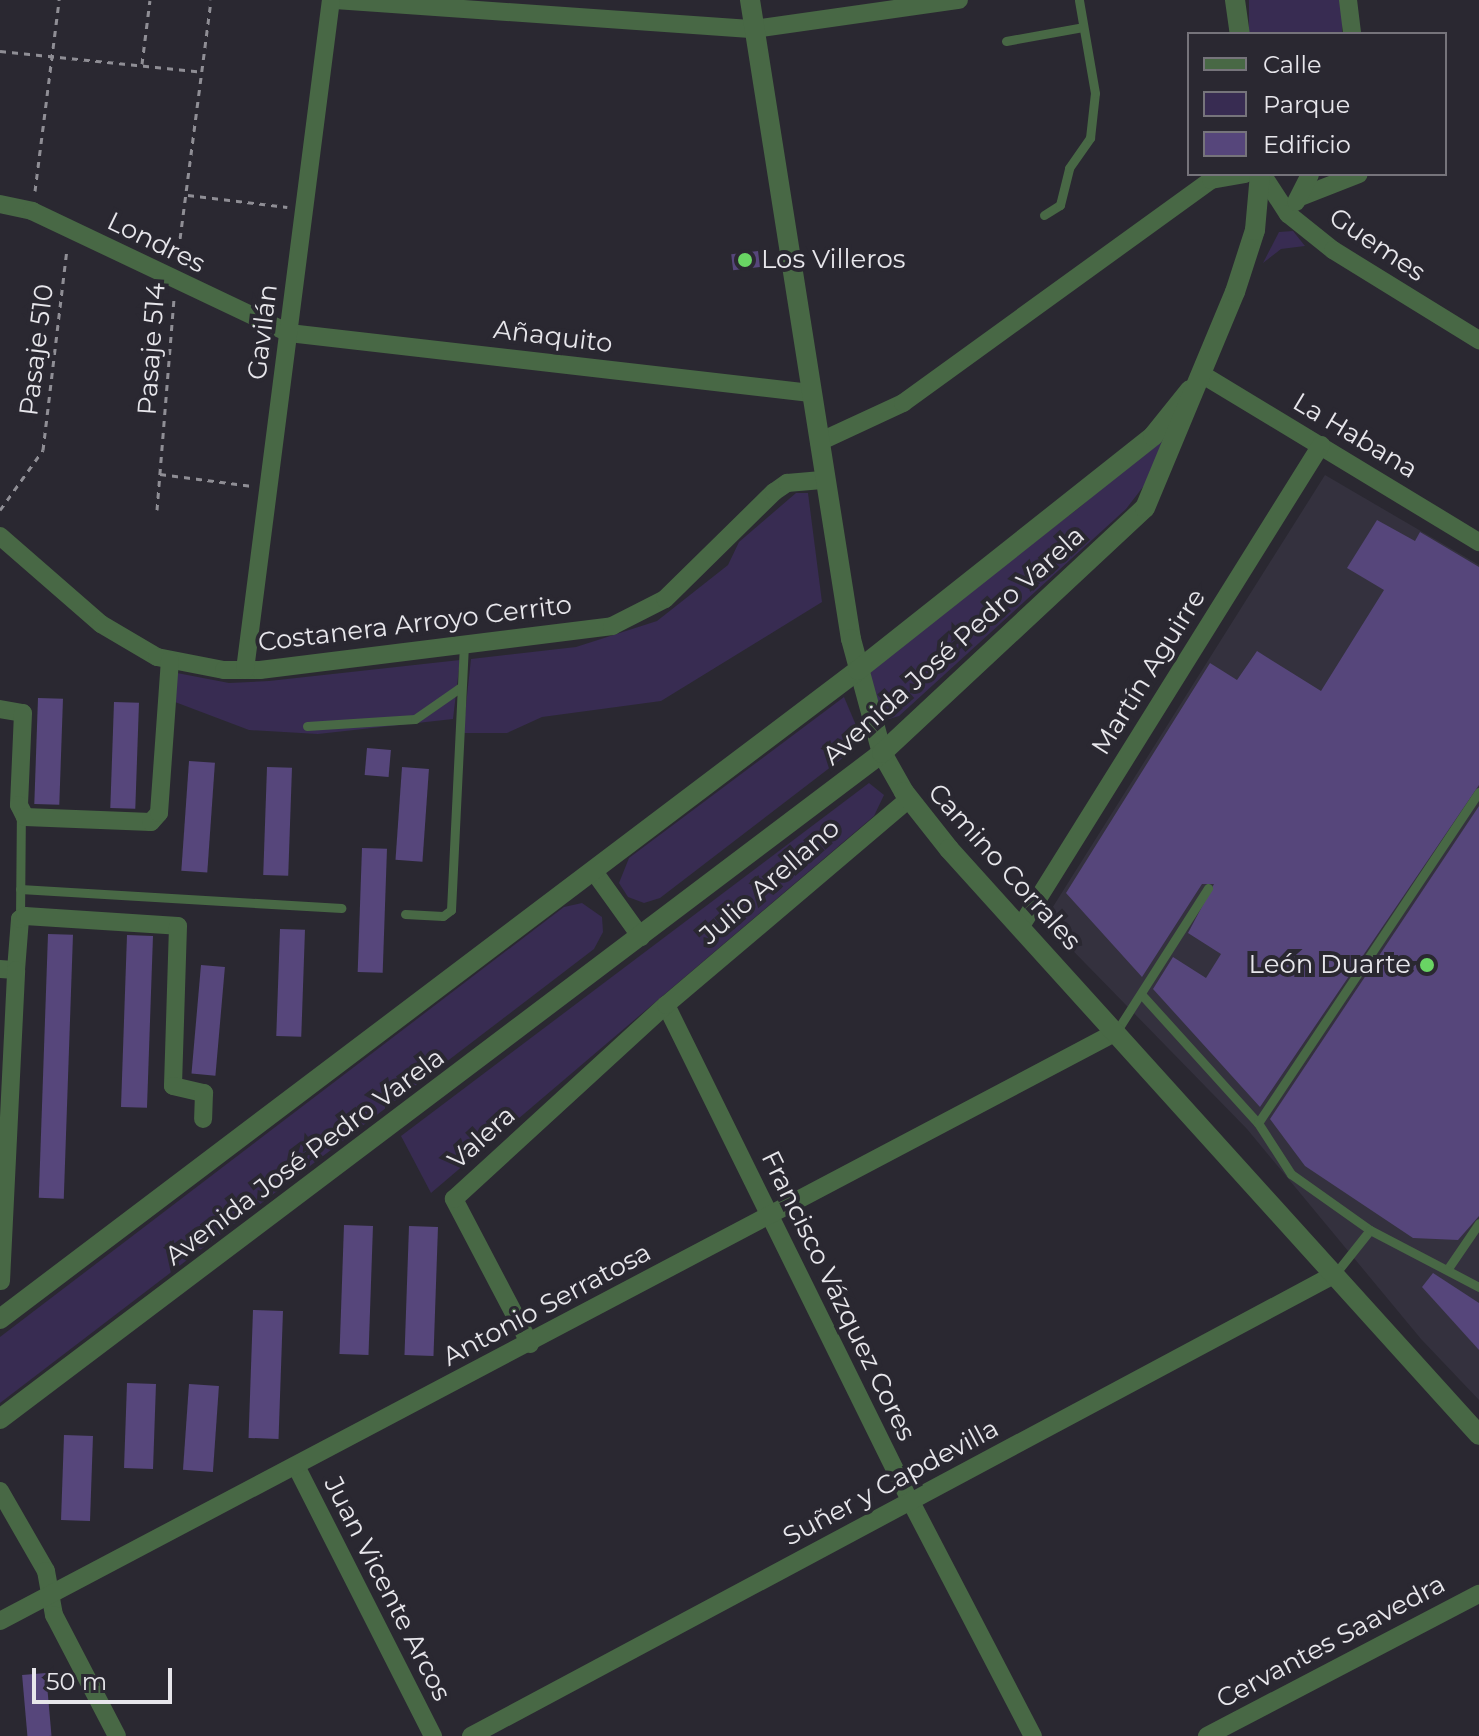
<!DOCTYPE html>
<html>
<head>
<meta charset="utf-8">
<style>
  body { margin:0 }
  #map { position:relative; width:1479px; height:1736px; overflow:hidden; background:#2a2831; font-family:Montserrat,sans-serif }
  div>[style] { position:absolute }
  .built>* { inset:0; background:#34313e }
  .green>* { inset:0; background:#382c52; transform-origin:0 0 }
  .building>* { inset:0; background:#56467b; transform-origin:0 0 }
  .path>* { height:3px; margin-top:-1.5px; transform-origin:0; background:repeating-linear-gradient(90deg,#8f8e95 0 6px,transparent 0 12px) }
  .service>* { height:9px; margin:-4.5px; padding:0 4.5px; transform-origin:4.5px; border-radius:4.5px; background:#486845 }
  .minor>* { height:18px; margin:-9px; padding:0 9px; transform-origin:9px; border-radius:9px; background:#486845 }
  .tertiary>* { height:20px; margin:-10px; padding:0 10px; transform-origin:10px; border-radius:10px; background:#486845 }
  .dots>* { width:22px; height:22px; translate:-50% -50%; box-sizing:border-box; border:4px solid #2a2831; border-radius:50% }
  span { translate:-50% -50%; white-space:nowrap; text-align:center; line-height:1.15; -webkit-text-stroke:8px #2a2831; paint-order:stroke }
  .street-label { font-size:26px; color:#e7e6eb }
  .poi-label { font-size:26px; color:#e7e6eb }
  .left { translate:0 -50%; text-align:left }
  .right { translate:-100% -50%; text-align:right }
  .legend { position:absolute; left:1187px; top:32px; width:260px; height:144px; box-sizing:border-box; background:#2a2831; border:2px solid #76747b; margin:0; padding:10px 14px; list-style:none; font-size:24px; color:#e7e6eb }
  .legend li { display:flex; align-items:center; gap:16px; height:40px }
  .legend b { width:40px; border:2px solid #76747b }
  .scale { position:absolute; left:32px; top:1668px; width:140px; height:36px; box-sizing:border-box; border:4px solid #e7e6eb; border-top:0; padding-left:10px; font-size:24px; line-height:28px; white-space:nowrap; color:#e7e6eb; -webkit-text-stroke:6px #2a2831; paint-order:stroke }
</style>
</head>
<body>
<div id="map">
  <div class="built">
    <i style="clip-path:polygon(1325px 475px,1479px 565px,1479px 1400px,1421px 1339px,1247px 1129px,1044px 921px)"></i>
  </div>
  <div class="green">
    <i style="left:1249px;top:0;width:93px;height:34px"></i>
    <i style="clip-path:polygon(1293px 231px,1305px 246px,1281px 249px,1263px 263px,1279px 232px)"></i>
    <i style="clip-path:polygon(1174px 423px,1146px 483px,1126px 509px,899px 716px,883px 721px,867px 677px,870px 669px,1080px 507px)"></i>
    <i style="clip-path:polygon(796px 493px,808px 493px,822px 602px,661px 701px,542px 717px,507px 733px,463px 733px,471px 659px,576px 647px,657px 621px,728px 565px,739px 542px)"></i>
    <i style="clip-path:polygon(460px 660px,453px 719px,318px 734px,249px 730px,175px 702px,177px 673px,229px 683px,269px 681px)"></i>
    <i style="clip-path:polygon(844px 697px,861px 737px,849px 753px,660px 898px,644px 903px,628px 897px,619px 883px,629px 858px)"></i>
    <i style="clip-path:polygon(869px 783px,884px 795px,874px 816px,431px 1193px,401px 1136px)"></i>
    <i style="clip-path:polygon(582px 903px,602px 917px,603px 932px,594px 949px,0 1403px,0 1337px,539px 926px,564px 907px)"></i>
  </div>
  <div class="building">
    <i style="left:758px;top:251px;width:16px;height:27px;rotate:83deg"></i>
    <i style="clip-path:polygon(1377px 520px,1415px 541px,1420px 532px,1479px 567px,1479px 785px,1260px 1107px,1153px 989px,1173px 957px,1206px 978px,1221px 954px,1188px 933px,1214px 884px,1202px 884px,1142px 977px,1066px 893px,1210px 663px,1237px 680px,1257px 651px,1321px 691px,1384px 590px,1347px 568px)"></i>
    <i style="left:38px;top:698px;width:25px;height:106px;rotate:2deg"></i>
    <i style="left:114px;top:702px;width:25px;height:106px;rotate:2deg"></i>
    <i style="left:367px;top:748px;width:24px;height:27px;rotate:5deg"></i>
    <i style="left:189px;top:761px;width:26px;height:110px;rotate:4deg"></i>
    <i style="left:267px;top:767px;width:25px;height:108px;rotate:2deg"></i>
    <i style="left:402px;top:767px;width:27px;height:93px;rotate:4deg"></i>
    <i style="clip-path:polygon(1479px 806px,1479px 1216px,1458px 1240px,1413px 1238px,1305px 1166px,1270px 1119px)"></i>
    <i style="left:362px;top:848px;width:25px;height:124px;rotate:2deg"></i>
    <i style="left:280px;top:929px;width:25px;height:107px;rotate:2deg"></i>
    <i style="left:48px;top:934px;width:25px;height:264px;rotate:2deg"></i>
    <i style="left:127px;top:935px;width:26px;height:172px;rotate:2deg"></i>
    <i style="left:201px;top:965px;width:24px;height:109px;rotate:5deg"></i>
    <i style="left:344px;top:1225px;width:29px;height:129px;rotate:2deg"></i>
    <i style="left:409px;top:1226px;width:29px;height:129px;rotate:2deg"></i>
    <i style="clip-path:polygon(1433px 1273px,1479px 1303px,1479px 1350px,1422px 1287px)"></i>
    <i style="left:253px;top:1310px;width:30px;height:128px;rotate:2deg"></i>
    <i style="left:127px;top:1383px;width:29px;height:85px;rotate:2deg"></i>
    <i style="left:189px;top:1384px;width:30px;height:86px;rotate:4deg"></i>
    <i style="left:64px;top:1435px;width:29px;height:85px;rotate:2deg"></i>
    <i style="left:46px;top:1673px;width:63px;height:24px;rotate:85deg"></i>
  </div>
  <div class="path">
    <i style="left:0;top:51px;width:203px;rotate:5.9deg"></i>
    <i style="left:142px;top:64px;width:64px;rotate:-82.9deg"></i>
    <i style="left:35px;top:191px;width:193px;rotate:-82.8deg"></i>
    <i style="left:188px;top:195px;width:100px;rotate:6.9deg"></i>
    <i style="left:177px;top:262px;width:264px;rotate:-82.6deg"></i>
    <i style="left:160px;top:474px;width:93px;rotate:7.4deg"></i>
    <i style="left:0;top:510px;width:74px;rotate:-54.4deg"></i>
    <i style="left:43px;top:450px;width:202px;rotate:-83.2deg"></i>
    <i style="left:157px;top:510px;width:214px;rotate:-85.4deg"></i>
  </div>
  <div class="service">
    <i style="left:1006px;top:41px;width:78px;rotate:-10.3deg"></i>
    <i style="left:1044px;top:215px;width:19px;rotate:-32deg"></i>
    <i style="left:1060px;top:205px;width:38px;rotate:-76deg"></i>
    <i style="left:1069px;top:168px;width:37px;rotate:-55deg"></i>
    <i style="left:1090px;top:138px;width:45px;rotate:-83.7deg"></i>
    <i style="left:1095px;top:93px;width:94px;rotate:-99.8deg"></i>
    <i style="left:307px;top:726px;width:108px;rotate:-3.7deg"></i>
    <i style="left:415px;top:719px;width:56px;rotate:-34.8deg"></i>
    <i style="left:20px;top:889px;width:322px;rotate:3.4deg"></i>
    <i style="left:405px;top:914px;width:38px;rotate:3deg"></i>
    <i style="left:443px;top:916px;width:10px;rotate:-37deg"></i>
    <i style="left:451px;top:910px;width:266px;rotate:-87.2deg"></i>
    <i style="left:20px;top:919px;width:105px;rotate:-89.5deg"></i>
    <i style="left:1141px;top:994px;width:174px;rotate:47.8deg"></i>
    <i style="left:1258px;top:1123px;width:61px;rotate:57.1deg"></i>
    <i style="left:1291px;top:1174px;width:97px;rotate:35.3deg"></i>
    <i style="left:1116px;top:1032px;width:171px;rotate:-57.4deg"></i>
    <i style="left:1258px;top:1123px;width:398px;rotate:-56.3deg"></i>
    <i style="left:1449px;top:1267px;width:53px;rotate:-55.7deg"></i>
    <i style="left:1335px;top:1274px;width:56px;rotate:-51.5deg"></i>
    <i style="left:1370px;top:1230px;width:123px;rotate:27.6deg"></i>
  </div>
  <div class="minor">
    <i style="left:335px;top:0;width:420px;rotate:4deg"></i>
    <i style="left:754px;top:29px;width:207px;rotate:-8.1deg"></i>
    <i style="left:1348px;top:0;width:34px;rotate:83deg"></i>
    <i style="left:1262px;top:174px;width:48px;rotate:57deg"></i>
    <i style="left:1288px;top:214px;width:58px;rotate:38.7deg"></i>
    <i style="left:1333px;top:250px;width:172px;rotate:31.7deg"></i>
    <i style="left:1300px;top:197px;width:63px;rotate:-21.3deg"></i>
    <i style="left:1296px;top:202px;width:31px;rotate:-63deg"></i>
    <i style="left:0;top:204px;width:33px;rotate:12deg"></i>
    <i style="left:32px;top:211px;width:284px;rotate:25.4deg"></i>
    <i style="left:289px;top:333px;width:525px;rotate:6.56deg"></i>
    <i style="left:1203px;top:375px;width:323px;rotate:31.2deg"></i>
    <i style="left:819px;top:442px;width:93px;rotate:-24.9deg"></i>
    <i style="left:903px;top:403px;width:380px;rotate:-35.9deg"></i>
    <i style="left:1211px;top:180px;width:35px;rotate:-10deg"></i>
    <i style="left:0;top:536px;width:134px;rotate:41.1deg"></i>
    <i style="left:101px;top:624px;width:65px;rotate:30.5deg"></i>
    <i style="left:157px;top:657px;width:68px;rotate:11deg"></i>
    <i style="left:224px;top:670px;width:36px"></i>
    <i style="left:260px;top:670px;width:355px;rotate:-7.1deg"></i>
    <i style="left:612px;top:626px;width:59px;rotate:-27deg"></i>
    <i style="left:665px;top:599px;width:153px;rotate:-44.5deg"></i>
    <i style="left:774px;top:492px;width:16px;rotate:-35deg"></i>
    <i style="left:787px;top:483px;width:38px;rotate:-5deg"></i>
    <i style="left:245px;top:670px;width:675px;rotate:-82.69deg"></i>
    <i style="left:0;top:709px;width:23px;rotate:10deg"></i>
    <i style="left:23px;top:713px;width:92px;rotate:92.5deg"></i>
    <i style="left:19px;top:805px;width:13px;rotate:63deg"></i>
    <i style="left:25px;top:817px;width:126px;rotate:2.3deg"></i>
    <i style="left:151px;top:822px;width:12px;rotate:-48deg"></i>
    <i style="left:159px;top:813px;width:153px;rotate:-85.9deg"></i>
    <i style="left:595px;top:873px;width:79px;rotate:54.3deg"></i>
    <i style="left:1021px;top:926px;width:567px;rotate:-58.05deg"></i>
    <i style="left:0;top:969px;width:16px;rotate:4deg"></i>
    <i style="left:16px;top:970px;width:51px;rotate:-85.5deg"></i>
    <i style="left:20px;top:919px;width:6px;rotate:-31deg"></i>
    <i style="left:25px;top:916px;width:153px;rotate:3.7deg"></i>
    <i style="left:178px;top:926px;width:160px;rotate:91.8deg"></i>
    <i style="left:173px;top:1086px;width:32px;rotate:13deg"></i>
    <i style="left:204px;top:1093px;width:26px;rotate:92deg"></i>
    <i style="left:666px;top:1005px;width:554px;rotate:63.76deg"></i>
    <i style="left:911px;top:1502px;width:264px;rotate:62.5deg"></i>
    <i style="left:1px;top:1281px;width:311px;rotate:-87.2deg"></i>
    <i style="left:530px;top:1344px;width:164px;rotate:-117.7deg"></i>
    <i style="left:454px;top:1199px;width:287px;rotate:-42.5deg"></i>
    <i style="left:666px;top:1005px;width:319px;rotate:-40.3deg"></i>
    <i style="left:296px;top:1466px;width:303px;rotate:63.1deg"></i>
    <i style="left:0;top:1491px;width:92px;rotate:60.1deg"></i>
    <i style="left:46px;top:1571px;width:45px;rotate:79.7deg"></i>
    <i style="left:54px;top:1615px;width:136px;rotate:62.5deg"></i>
    <i style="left:0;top:1621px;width:1262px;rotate:-27.82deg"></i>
    <i style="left:471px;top:1736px;width:980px;rotate:-28.13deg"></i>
    <i style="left:1207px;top:1736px;width:307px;rotate:-27.6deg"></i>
  </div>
  <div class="tertiary">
    <i style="left:750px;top:0;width:647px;rotate:81.02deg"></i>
    <i style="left:851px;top:639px;width:118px;rotate:74.8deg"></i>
    <i style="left:882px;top:753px;width:45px;rotate:60.6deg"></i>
    <i style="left:904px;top:792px;width:73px;rotate:51.7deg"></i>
    <i style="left:949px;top:849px;width:790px;rotate:47.87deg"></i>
    <i style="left:1235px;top:0;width:34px;rotate:82deg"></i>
    <i style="left:0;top:1319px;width:1076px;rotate:-37.1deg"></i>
    <i style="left:858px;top:670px;width:377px;rotate:-38.4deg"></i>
    <i style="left:1153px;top:436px;width:59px;rotate:-51.2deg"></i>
    <i style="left:0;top:1419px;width:1105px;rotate:-37.06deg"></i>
    <i style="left:882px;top:753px;width:359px;rotate:-43deg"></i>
    <i style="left:1145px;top:508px;width:234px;rotate:-67.4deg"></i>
    <i style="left:1235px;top:292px;width:65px;rotate:-72.1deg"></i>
    <i style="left:1255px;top:230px;width:56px;rotate:-84.9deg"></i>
  </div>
  <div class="dots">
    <i style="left:745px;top:260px;background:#69d464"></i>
    <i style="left:1427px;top:965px;background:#69d464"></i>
  </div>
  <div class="street-label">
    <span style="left:156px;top:243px;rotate:26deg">Londres</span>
    <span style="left:1377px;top:245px;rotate:34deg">Guemes</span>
    <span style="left:263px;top:332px;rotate:-83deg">Gavilán</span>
    <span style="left:553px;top:337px;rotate:7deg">Añaquito</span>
    <span style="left:152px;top:349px;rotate:-86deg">Pasaje 514</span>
    <span style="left:37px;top:350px;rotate:-83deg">Pasaje 510</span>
    <span style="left:1355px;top:436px;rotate:31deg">La Habana</span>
    <span style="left:415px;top:624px;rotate:-7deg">Costanera Arroyo Cerrito</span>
    <span style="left:954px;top:646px;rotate:-42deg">Avenida José Pedro Varela</span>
    <span style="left:1149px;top:672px;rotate:-58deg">Martín Aguirre</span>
    <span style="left:1004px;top:867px;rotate:48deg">Camino Corrales</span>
    <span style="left:770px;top:882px;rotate:-41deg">Julio Arellano</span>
    <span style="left:482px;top:1138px;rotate:-42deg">Valera</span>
    <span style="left:305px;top:1157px;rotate:-37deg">Avenida José Pedro Varela</span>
    <span style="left:838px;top:1296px;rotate:64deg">Francisco Vázquez Cores</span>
    <span style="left:547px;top:1305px;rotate:-28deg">Antonio Serratosa</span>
    <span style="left:891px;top:1483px;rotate:-28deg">Suñer y Capdevilla</span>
    <span style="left:387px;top:1589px;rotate:63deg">Juan Vicente Arcos</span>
    <span style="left:1331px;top:1642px;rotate:-28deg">Cervantes Saavedra</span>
  </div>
  <div class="poi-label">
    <span class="left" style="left:761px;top:260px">Los Villeros</span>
    <span class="right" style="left:1411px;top:965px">León Duarte</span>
  </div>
  <ul class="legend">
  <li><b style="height:10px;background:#486845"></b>Calle</li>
  <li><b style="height:22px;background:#382c52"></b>Parque</li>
  <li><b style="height:22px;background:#56467b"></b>Edificio</li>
  </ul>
  <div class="scale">50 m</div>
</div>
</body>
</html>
